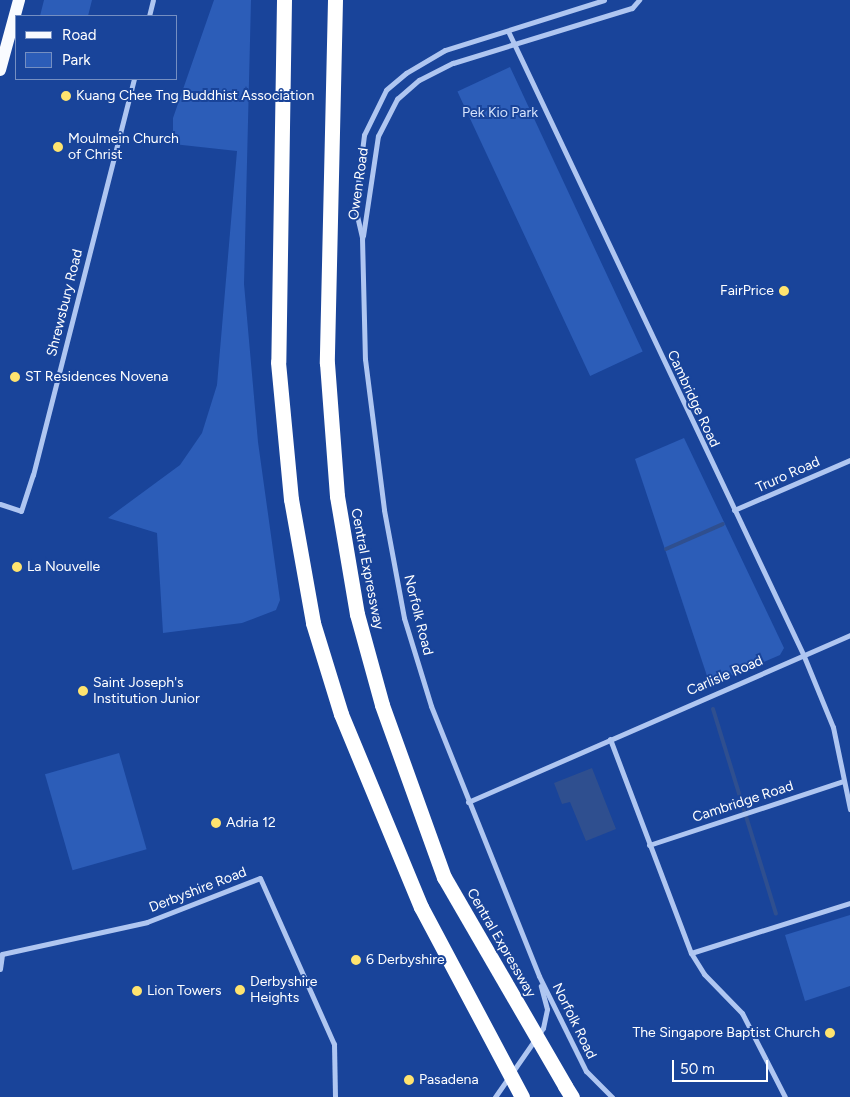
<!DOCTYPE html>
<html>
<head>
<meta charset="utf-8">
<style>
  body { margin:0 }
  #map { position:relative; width:850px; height:1097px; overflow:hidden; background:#19449a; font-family:Figtree,sans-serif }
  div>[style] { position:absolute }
  .green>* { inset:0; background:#2c5db8; transform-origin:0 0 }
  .water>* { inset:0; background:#2f4f8f }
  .stream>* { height:4px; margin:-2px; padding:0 2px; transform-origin:2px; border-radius:2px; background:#2f4f8f }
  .minor>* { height:5px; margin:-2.5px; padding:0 2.5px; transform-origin:2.5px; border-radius:2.5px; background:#afc6f1 }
  .primary>* { height:12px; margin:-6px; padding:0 6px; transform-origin:6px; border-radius:6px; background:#f9fbff }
  .motorway>* { height:15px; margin:-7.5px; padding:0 7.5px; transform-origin:7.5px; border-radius:7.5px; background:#fff }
  .motorway-bridge>* { height:15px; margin:-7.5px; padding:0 7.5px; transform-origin:7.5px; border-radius:7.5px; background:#fff }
  .dots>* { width:14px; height:14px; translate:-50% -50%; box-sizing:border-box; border:2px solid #19449a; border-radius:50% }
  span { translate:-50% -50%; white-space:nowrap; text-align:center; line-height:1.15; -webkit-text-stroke:4px #19449a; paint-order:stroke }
  .poi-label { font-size:14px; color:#fff }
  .left { translate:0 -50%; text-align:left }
  .right { translate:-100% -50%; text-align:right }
  .park-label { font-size:14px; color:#d6e3fc }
  .street-label { font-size:14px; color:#fff }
  .legend { position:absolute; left:15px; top:15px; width:162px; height:65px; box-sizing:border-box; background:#19449a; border:1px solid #758fc2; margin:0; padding:6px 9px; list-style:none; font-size:15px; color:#fff }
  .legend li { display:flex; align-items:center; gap:10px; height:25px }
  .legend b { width:25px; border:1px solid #758fc2 }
  .scale { position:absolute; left:672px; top:1060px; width:96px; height:22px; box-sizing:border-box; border:2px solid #fff; border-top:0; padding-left:6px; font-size:15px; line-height:18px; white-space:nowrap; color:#fff; -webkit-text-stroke:4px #19449a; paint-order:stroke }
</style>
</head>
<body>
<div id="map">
  <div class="green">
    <i style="clip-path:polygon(44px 0,92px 0,88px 16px,40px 16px)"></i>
    <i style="clip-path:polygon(214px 0,251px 0,244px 284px,258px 442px,280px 600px,276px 610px,242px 623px,163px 633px,157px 533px,108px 518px,180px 465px,202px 433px,217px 385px,237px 151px,173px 144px,173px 118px)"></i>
    <i style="left:510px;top:67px;width:314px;height:58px;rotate:65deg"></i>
    <i style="clip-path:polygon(684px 438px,784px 648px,780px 655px,710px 685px,635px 459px)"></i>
    <i style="left:119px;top:753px;width:100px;height:77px;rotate:74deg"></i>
    <i style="clip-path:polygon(850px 915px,850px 986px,805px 1001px,785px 935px)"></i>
  </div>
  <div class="water">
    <i style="clip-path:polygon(592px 768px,616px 829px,586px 841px,570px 802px,562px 804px,554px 783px)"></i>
  </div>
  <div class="stream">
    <i style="left:666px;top:549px;width:62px;rotate:-23.7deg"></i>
    <i style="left:713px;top:709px;width:214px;rotate:72.9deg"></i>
  </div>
  <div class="minor">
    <i style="left:604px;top:0;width:167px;rotate:162.5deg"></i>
    <i style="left:445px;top:50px;width:45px;rotate:149.5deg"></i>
    <i style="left:406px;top:73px;width:26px;rotate:140deg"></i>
    <i style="left:386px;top:90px;width:50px;rotate:116.1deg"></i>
    <i style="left:364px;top:135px;width:73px;rotate:97.1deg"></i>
    <i style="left:355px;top:207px;width:32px;rotate:77deg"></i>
    <i style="left:362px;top:238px;width:121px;rotate:88.6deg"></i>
    <i style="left:365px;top:359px;width:152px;rotate:82.8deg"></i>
    <i style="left:384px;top:510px;width:110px;rotate:79.5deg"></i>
    <i style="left:404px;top:618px;width:92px;rotate:72.9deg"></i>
    <i style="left:431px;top:706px;width:291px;rotate:68.2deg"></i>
    <i style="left:539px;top:976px;width:106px;rotate:63.7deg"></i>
    <i style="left:586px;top:1071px;width:37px;rotate:45deg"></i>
    <i style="left:149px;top:16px;width:16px;rotate:-76deg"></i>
    <i style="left:508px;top:31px;width:689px;rotate:64.66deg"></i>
    <i style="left:803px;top:654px;width:79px;rotate:67.7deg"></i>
    <i style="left:833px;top:727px;width:84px;rotate:78.3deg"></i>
    <i style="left:363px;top:236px;width:101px;rotate:-81.5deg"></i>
    <i style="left:378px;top:136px;width:42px;rotate:-62.8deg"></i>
    <i style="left:397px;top:99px;width:29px;rotate:-41deg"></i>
    <i style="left:419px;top:80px;width:38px;rotate:-27deg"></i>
    <i style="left:453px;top:63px;width:187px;rotate:-17.1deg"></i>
    <i style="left:632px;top:8px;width:11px;rotate:-49deg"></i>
    <i style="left:0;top:504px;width:22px;rotate:18deg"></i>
    <i style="left:21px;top:511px;width:38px;rotate:-72deg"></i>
    <i style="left:33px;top:475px;width:409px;rotate:-75.7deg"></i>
    <i style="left:734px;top:510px;width:126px;rotate:-23.3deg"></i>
    <i style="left:610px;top:739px;width:229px;rotate:69.3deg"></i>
    <i style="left:691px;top:953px;width:25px;rotate:58deg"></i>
    <i style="left:704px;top:974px;width:54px;rotate:45.7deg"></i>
    <i style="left:742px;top:1013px;width:94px;rotate:62.9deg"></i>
    <i style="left:468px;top:802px;width:417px;rotate:-23.6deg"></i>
    <i style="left:649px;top:845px;width:205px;rotate:-18.2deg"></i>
    <i style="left:691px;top:953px;width:167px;rotate:-17.5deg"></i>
    <i style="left:0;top:969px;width:15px;rotate:-82deg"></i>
    <i style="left:2px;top:954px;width:148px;rotate:-12.4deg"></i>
    <i style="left:147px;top:922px;width:121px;rotate:-21.3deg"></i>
    <i style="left:260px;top:878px;width:182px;rotate:66deg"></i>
    <i style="left:334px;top:1044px;width:53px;rotate:88.9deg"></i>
    <i style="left:495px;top:1097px;width:84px;rotate:-55.2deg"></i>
    <i style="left:543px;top:1028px;width:19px;rotate:-78deg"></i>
    <i style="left:547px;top:1009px;width:24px;rotate:-105deg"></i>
  </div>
  <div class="primary">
    <i style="left:0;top:70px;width:73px;rotate:-74.8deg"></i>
  </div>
  <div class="motorway">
    <i style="left:284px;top:0;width:362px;rotate:90.9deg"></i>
    <i style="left:278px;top:362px;width:138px;rotate:84.6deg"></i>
    <i style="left:291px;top:499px;width:126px;rotate:79.9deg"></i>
    <i style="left:313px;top:623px;width:95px;rotate:72.9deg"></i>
    <i style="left:341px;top:714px;width:209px;rotate:67.5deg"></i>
    <i style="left:335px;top:0;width:363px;rotate:91.3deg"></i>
    <i style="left:327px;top:363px;width:133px;rotate:85.7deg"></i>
    <i style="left:337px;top:496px;width:120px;rotate:80.4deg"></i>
    <i style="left:357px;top:614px;width:94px;rotate:74.6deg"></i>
    <i style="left:382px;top:705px;width:183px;rotate:70.2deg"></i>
    <i style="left:565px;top:1086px;width:13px;rotate:58deg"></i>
  </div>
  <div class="motorway-bridge">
    <i style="left:444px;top:877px;width:241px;rotate:59.9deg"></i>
    <i style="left:421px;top:907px;width:215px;rotate:62deg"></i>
  </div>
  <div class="dots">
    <i style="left:66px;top:96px;background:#ffe46f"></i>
    <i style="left:58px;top:147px;background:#ffe46f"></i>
    <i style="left:784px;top:291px;background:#ffe46f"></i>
    <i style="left:15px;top:377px;background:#ffe46f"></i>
    <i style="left:17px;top:567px;background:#ffe46f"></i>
    <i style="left:83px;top:691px;background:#ffe46f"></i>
    <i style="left:216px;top:823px;background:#ffe46f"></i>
    <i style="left:356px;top:960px;background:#ffe46f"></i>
    <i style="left:240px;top:990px;background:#ffe46f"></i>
    <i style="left:137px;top:991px;background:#ffe46f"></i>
    <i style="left:830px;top:1033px;background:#ffe46f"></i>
    <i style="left:409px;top:1080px;background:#ffe46f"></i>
  </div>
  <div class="poi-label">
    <span class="left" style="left:76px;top:96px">Kuang Chee Tng Buddhist Association</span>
    <span class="left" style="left:68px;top:147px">Moulmein Church<br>of Christ</span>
    <span class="right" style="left:774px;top:291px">FairPrice</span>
    <span class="left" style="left:25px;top:377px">ST Residences Novena</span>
    <span class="left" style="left:27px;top:567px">La Nouvelle</span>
    <span class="left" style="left:93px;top:691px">Saint Joseph's<br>Institution Junior</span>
    <span class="left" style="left:226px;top:823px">Adria 12</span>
    <span class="left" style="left:366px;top:960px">6 Derbyshire</span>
    <span class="left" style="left:250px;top:990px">Derbyshire<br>Heights</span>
    <span class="left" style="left:147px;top:991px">Lion Towers</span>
    <span class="right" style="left:820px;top:1033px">The Singapore Baptist Church</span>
    <span class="left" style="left:419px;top:1080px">Pasadena</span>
  </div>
  <div class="park-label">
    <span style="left:500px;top:113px">Pek Kio Park</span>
  </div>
  <div class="street-label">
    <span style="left:359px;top:184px;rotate:-82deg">Owen Road</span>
    <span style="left:65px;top:303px;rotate:-76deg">Shrewsbury Road</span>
    <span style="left:693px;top:399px;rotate:65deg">Cambridge Road</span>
    <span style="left:788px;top:475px;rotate:-24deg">Truro Road</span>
    <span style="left:367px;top:569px;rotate:79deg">Central Expressway</span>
    <span style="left:418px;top:615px;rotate:76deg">Norfolk Road</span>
    <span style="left:725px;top:676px;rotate:-23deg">Carlisle Road</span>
    <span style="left:743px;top:802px;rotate:-18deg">Cambridge Road</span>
    <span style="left:198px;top:890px;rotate:-21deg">Derbyshire Road</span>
    <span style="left:501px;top:943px;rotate:60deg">Central Expressway</span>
    <span style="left:574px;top:1021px;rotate:64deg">Norfolk Road</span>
  </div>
  <ul class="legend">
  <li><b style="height:6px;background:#f9fbff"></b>Road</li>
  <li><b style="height:14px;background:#2c5db8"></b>Park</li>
  </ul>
  <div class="scale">50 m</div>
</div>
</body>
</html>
